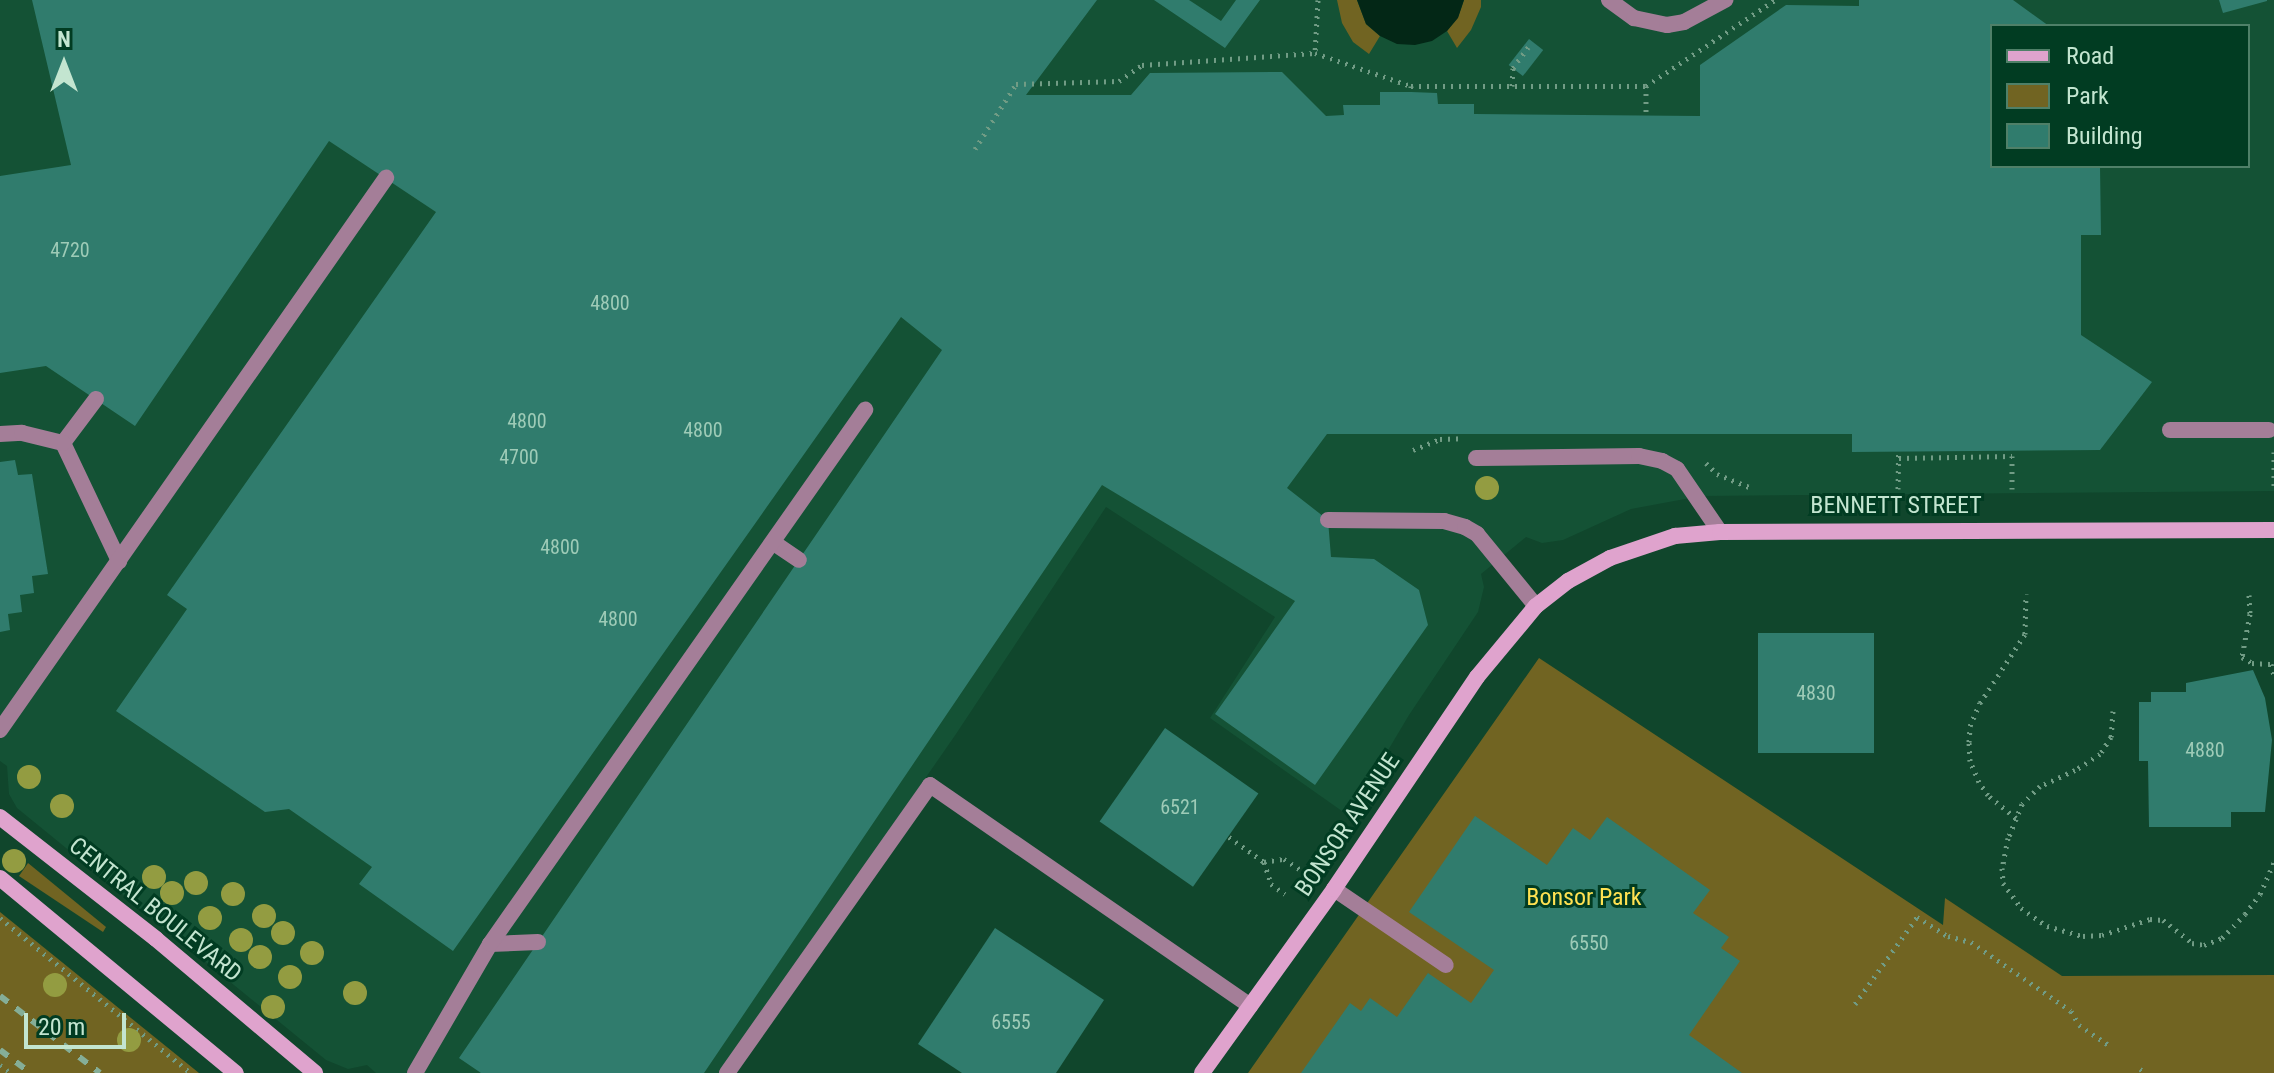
<!DOCTYPE html>
<html>
<head>
<meta charset="utf-8">
<style>
  body { margin:0 }
  #map { position:relative; width:2274px; height:1073px; overflow:hidden; background:#10462c; font-family:"Roboto Condensed",sans-serif }
  div>[style] { position:absolute }
  .built>* { inset:0; background:#145235 }
  .green>* { inset:0; background:#716422 }
  .water>* { inset:0; background:#032716 }
  .building>* { inset:0; background:#307c6d; transform-origin:0 0 }
  .path>* { height:5px; margin-top:-2.5px; transform-origin:0; background:repeating-linear-gradient(90deg,#719c85 0 2px,transparent 0 8px) }
  .lane>* { height:16px; margin:-8px; padding:0 8px; transform-origin:8px; border-radius:8px; background:#a47e98 }
  .secondary>* { height:16px; margin:-8px; padding:0 8px; transform-origin:8px; border-radius:8px; background:#dfa3cd }
  .rail>* { height:6px; margin-top:-3px; transform-origin:0; background:repeating-linear-gradient(90deg,#85ae97 0 10px,transparent 0 20px) }
  .trees>* { width:24px; height:24px; margin:-12px; border-radius:50%; background:#939c41 }
  span { translate:-50% -50%; white-space:nowrap; text-align:center; line-height:1.15; -webkit-text-stroke:6px #013c22; paint-order:stroke }
  .number-label { font-size:20px; color:#9ecbb7 }
  .number-label span { -webkit-text-stroke-width:0 }
  .street-label { font-size:24px; color:#c3e5d0 }
  .park-label { font-size:24px; color:#ffe252 }
  .legend { position:absolute; left:1990px; top:24px; width:260px; height:144px; box-sizing:border-box; background:#013c22; border:2px solid #4f8068; margin:0; padding:10px 14px; list-style:none; font-size:24px; color:#c3e5d0 }
  .legend li { display:flex; align-items:center; gap:16px; height:40px }
  .legend b { width:40px; border:2px solid #4f8068 }
  .north { position:absolute; left:24px; top:24px; width:80px; height:80px; -webkit-text-stroke:6px #013c22; paint-order:stroke; rotate:0deg; font-size:22px; font-weight:700; line-height:32px; text-align:center; color:#c3e5d0 }
  .north::after { content:''; display:block; margin:auto; width:28px; height:36px; background:#c3e5d0; clip-path:polygon(50% 0,100% 100%,50% 72%,0 100%) }
  .scale { position:absolute; left:24px; top:1013px; width:102px; height:36px; box-sizing:border-box; border:4px solid #c3e5d0; border-top:0; padding-left:10px; font-size:24px; line-height:28px; white-space:nowrap; color:#c3e5d0; -webkit-text-stroke:6px #013c22; paint-order:stroke }
</style>
</head>
<body>
<div id="map">
  <div class="built">
    <i style="clip-path:polygon(evenodd,0 0,2274px 0,2274px 491px,1701px 496px,1631px 509px,1563px 540px,1542px 543px,1526px 537px,1481px 574px,1484px 587px,1478px 612px,1409px 715px,1349px 816px,1210px 718px,1275px 617px,1106px 507px,956px 734px,721px 1073px,376px 1073px,367px 1065px,348px 1069px,326px 1060px,17px 808px,9px 794px,7px 766px,0 761px,0 0,1992px 26px,2248px 26px,2248px 166px,1992px 166px,1992px 26px)"></i>
  </div>
  <div class="green">
    <i style="clip-path:polygon(1337px 0,1357px 0,1366px 24px,1380px 36px,1369px 54px,1353px 42px,1342px 23px)"></i>
    <i style="clip-path:polygon(1464px 0,1481px 0,1481px 7px,1471px 30px,1457px 48px,1447px 31px,1458px 17px)"></i>
    <i style="clip-path:polygon(1539px 658px,1943px 925px,1945px 898px,2062px 976px,2274px 975px,2274px 1073px,1248px 1073px)"></i>
    <i style="clip-path:polygon(28px 863px,106px 927px,103px 932px,19px 876px)"></i>
    <i style="clip-path:polygon(0 912px,199px 1073px,0 1073px)"></i>
  </div>
  <div class="water">
    <i style="clip-path:polygon(1357px 0,1464px 0,1458px 18px,1447px 31px,1432px 41px,1415px 45px,1397px 44px,1380px 36px,1366px 24px)"></i>
  </div>
  <div class="building">
    <i style="clip-path:polygon(32px 0,1097px 0,1026px 95px,1131px 95px,1150px 73px,1282px 72px,1326px 116px,1344px 115px,1343px 105px,1380px 105px,1380px 92px,1411px 92px,1437px 93px,1438px 104px,1474px 104px,1474px 114px,1700px 116px,1700px 65px,1786px 5px,1859px 6px,1859px 0,2013px 0,2049px 26px,1992px 26px,1992px 166px,2100px 166px,2101px 235px,2081px 235px,2081px 335px,2152px 382px,2100px 450px,1852px 452px,1852px 434px,1327px 434px,1287px 488px,1328px 520px,1331px 557px,1374px 559px,1419px 590px,1428px 625px,1315px 785px,1215px 714px,1295px 601px,1102px 485px,704px 1073px,481px 1073px,459px 1058px,942px 350px,901px 317px,453px 951px,359px 884px,372px 867px,289px 809px,265px 812px,116px 711px,187px 609px,167px 595px,436px 212px,329px 141px,135px 426px,46px 366px,0 373px,0 176px,71px 165px)"></i>
    <i style="clip-path:polygon(1154px 0,1189px 0,1221px 21px,1236px 0,1260px 0,1225px 48px)"></i>
    <i style="clip-path:polygon(2219px 0,2267px 0,2267px 1px,2223px 13px)"></i>
    <i style="left:1529px;top:39px;width:18px;height:33px;rotate:38deg"></i>
    <i style="clip-path:polygon(15px 460px,18px 475px,32px 474px,48px 574px,32px 576px,34px 593px,20px 595px,22px 612px,8px 614px,10px 630px,0 632px,0 462px)"></i>
    <i style="left:1758px;top:633px;width:116px;height:120px"></i>
    <i style="clip-path:polygon(2253px 670px,2265px 698px,2272px 740px,2265px 812px,2231px 812px,2231px 827px,2149px 827px,2148px 761px,2139px 761px,2139px 702px,2151px 702px,2151px 692px,2186px 692px,2186px 683px)"></i>
    <i style="left:1165px;top:728px;width:114px;height:114px;rotate:35deg"></i>
    <i style="clip-path:polygon(1475px 816px,1547px 865px,1573px 828px,1590px 840px,1607px 817px,1710px 890px,1693px 913px,1729px 937px,1721px 948px,1740px 961px,1689px 1035px,1742px 1073px,1301px 1073px,1350px 1003px,1361px 1011px,1370px 998px,1397px 1017px,1428px 973px,1471px 1003px,1494px 970px,1409px 912px)"></i>
    <i style="clip-path:polygon(995px 928px,1104px 1000px,1056px 1073px,962px 1073px,918px 1044px)"></i>
  </div>
  <div class="path">
    <i style="left:1318px;top:0;width:53px;rotate:93.2deg"></i>
    <i style="left:1315px;top:53px;width:102px;rotate:19deg"></i>
    <i style="left:1411px;top:86px;width:6px;rotate:90deg"></i>
    <i style="left:1411px;top:86px;width:235px"></i>
    <i style="left:1646px;top:86px;width:30px;rotate:90deg"></i>
    <i style="left:1512px;top:86px;width:18px;rotate:-87deg"></i>
    <i style="left:1513px;top:68px;width:26px;rotate:-54deg"></i>
    <i style="left:1646px;top:86px;width:155px;rotate:-33.7deg"></i>
    <i style="left:975px;top:149px;width:77px;rotate:-57.8deg"></i>
    <i style="left:1016px;top:84px;width:103px;rotate:-1.7deg"></i>
    <i style="left:1119px;top:81px;width:28px;rotate:-35deg"></i>
    <i style="left:1142px;top:65px;width:173px;rotate:-4deg"></i>
    <i style="left:1413px;top:450px;width:29px;rotate:-22deg"></i>
    <i style="left:1440px;top:439px;width:23px;rotate:-2deg"></i>
    <i style="left:2274px;top:452px;width:35px;rotate:90deg"></i>
    <i style="left:1899px;top:458px;width:113px;rotate:-1deg"></i>
    <i style="left:2012px;top:456px;width:33px;rotate:90deg"></i>
    <i style="left:1706px;top:463px;width:16px;rotate:45deg"></i>
    <i style="left:1717px;top:474px;width:35px;rotate:22deg"></i>
    <i style="left:1898px;top:489px;width:39px;rotate:-89deg"></i>
    <i style="left:2249px;top:595px;width:19px;rotate:87deg"></i>
    <i style="left:2250px;top:614px;width:44px;rotate:100.5deg"></i>
    <i style="left:2242px;top:657px;width:12px;rotate:31deg"></i>
    <i style="left:2252px;top:663px;width:22px;rotate:3deg"></i>
    <i style="left:2271px;top:664px;width:11px;rotate:75deg"></i>
    <i style="left:2113px;top:711px;width:26px;rotate:94deg"></i>
    <i style="left:2111px;top:737px;width:20px;rotate:123deg"></i>
    <i style="left:2100px;top:754px;width:30px;rotate:147deg"></i>
    <i style="left:2075px;top:770px;width:38px;rotate:155deg"></i>
    <i style="left:2040px;top:786px;width:25px;rotate:135deg"></i>
    <i style="left:2022px;top:804px;width:37px;rotate:112deg"></i>
    <i style="left:2008px;top:838px;width:31px;rotate:101deg"></i>
    <i style="left:2002px;top:868px;width:15px;rotate:86deg"></i>
    <i style="left:2003px;top:883px;width:31px;rotate:54deg"></i>
    <i style="left:2021px;top:908px;width:32px;rotate:35deg"></i>
    <i style="left:2047px;top:926px;width:37px;rotate:16deg"></i>
    <i style="left:2083px;top:936px;width:19px;rotate:-3deg"></i>
    <i style="left:2102px;top:935px;width:51px;rotate:-18.4deg"></i>
    <i style="left:2150px;top:919px;width:13px;rotate:4deg"></i>
    <i style="left:2163px;top:920px;width:37px;rotate:38deg"></i>
    <i style="left:2192px;top:943px;width:12px;rotate:9deg"></i>
    <i style="left:2204px;top:945px;width:19px;rotate:-21deg"></i>
    <i style="left:2222px;top:938px;width:33px;rotate:-46deg"></i>
    <i style="left:2245px;top:914px;width:25px;rotate:-53deg"></i>
    <i style="left:2260px;top:894px;width:35px;rotate:-66deg"></i>
    <i style="left:2016px;top:818px;width:36px;rotate:-141deg"></i>
    <i style="left:1988px;top:795px;width:16px;rotate:-125deg"></i>
    <i style="left:1979px;top:782px;width:23px;rotate:-113deg"></i>
    <i style="left:1970px;top:761px;width:19px;rotate:-93deg"></i>
    <i style="left:1969px;top:742px;width:16px;rotate:-86deg"></i>
    <i style="left:1970px;top:726px;width:25px;rotate:-67deg"></i>
    <i style="left:1980px;top:703px;width:82px;rotate:-56.9deg"></i>
    <i style="left:2025px;top:634px;width:40px;rotate:-88.6deg"></i>
    <i style="left:1229px;top:837px;width:43px;rotate:35.5deg"></i>
    <i style="left:1264px;top:862px;width:20px;rotate:-9deg"></i>
    <i style="left:1284px;top:859px;width:20px;rotate:33deg"></i>
    <i style="left:1264px;top:862px;width:23px;rotate:72deg"></i>
    <i style="left:1271px;top:884px;width:17px;rotate:36deg"></i>
    <i style="left:0;top:918px;width:246px;rotate:39.1deg"></i>
    <i style="left:1855px;top:1004px;width:107px;rotate:-54.5deg"></i>
    <i style="left:1917px;top:917px;width:36px;rotate:32deg"></i>
    <i style="left:1948px;top:936px;width:24px;rotate:15deg"></i>
    <i style="left:1971px;top:942px;width:121px;rotate:34.6deg"></i>
    <i style="left:2071px;top:1011px;width:16px;rotate:60deg"></i>
    <i style="left:2079px;top:1025px;width:36px;rotate:34deg"></i>
    <i style="left:0;top:1065px;width:14px;rotate:36deg"></i>
    <i style="left:2140px;top:1069px;width:7px;rotate:34deg"></i>
  </div>
  <div class="lane">
    <i style="left:1609px;top:0;width:31px;rotate:36deg"></i>
    <i style="left:1634px;top:18px;width:34px;rotate:12deg"></i>
    <i style="left:1667px;top:25px;width:17px;rotate:-10deg"></i>
    <i style="left:1684px;top:22px;width:47px;rotate:-28.2deg"></i>
    <i style="left:96px;top:399px;width:55px;rotate:126.9deg"></i>
    <i style="left:63px;top:443px;width:131px;rotate:64.6deg"></i>
    <i style="left:2170px;top:430px;width:99px"></i>
    <i style="left:0;top:434px;width:22px;rotate:-3deg"></i>
    <i style="left:22px;top:433px;width:42px;rotate:13.7deg"></i>
    <i style="left:1476px;top:458px;width:163px;rotate:-0.7deg"></i>
    <i style="left:1639px;top:456px;width:24px;rotate:12deg"></i>
    <i style="left:1662px;top:461px;width:17px;rotate:28deg"></i>
    <i style="left:1677px;top:469px;width:76px;rotate:55.7deg"></i>
    <i style="left:1328px;top:520px;width:116px;rotate:0.5deg"></i>
    <i style="left:1444px;top:521px;width:22px;rotate:16deg"></i>
    <i style="left:1465px;top:527px;width:14px;rotate:30deg"></i>
    <i style="left:1477px;top:534px;width:93px;rotate:50.7deg"></i>
    <i style="left:774px;top:543px;width:30px;rotate:34deg"></i>
    <i style="left:0;top:730px;width:674px;rotate:-55.04deg"></i>
    <i style="left:1334px;top:889px;width:135px;rotate:34.2deg"></i>
    <i style="left:490px;top:944px;width:48px;rotate:-2.4deg"></i>
    <i style="left:415px;top:1073px;width:149px;rotate:-59.8deg"></i>
    <i style="left:490px;top:944px;width:653px;rotate:-54.92deg"></i>
    <i style="left:727px;top:1073px;width:352px;rotate:-54.8deg"></i>
    <i style="left:930px;top:785px;width:389px;rotate:34.6deg"></i>
  </div>
  <div class="secondary">
    <i style="left:0;top:817px;width:198px;rotate:38deg"></i>
    <i style="left:156px;top:939px;width:208px;rotate:40.1deg"></i>
    <i style="left:0;top:878px;width:306px;rotate:39.6deg"></i>
    <i style="left:1202px;top:1073px;width:226px;rotate:-54.3deg"></i>
    <i style="left:1334px;top:889px;width:256px;rotate:-56deg"></i>
    <i style="left:1477px;top:677px;width:92px;rotate:-50.3deg"></i>
    <i style="left:1536px;top:606px;width:41px;rotate:-38deg"></i>
    <i style="left:1568px;top:581px;width:48px;rotate:-28.7deg"></i>
    <i style="left:1610px;top:558px;width:69px;rotate:-18.7deg"></i>
    <i style="left:1675px;top:536px;width:45px;rotate:-5.1deg"></i>
    <i style="left:1720px;top:532px;width:554px;rotate:-0.21deg"></i>
  </div>
  <div class="rail">
    <i style="left:0;top:996px;width:126px;rotate:37.6deg"></i>
    <i style="left:0;top:1050px;width:38px;rotate:37deg"></i>
  </div>
  <div class="trees">
    <i style="left:1487px;top:488px"></i>
    <i style="left:29px;top:777px"></i>
    <i style="left:62px;top:806px"></i>
    <i style="left:14px;top:861px"></i>
    <i style="left:154px;top:877px"></i>
    <i style="left:196px;top:883px"></i>
    <i style="left:172px;top:893px"></i>
    <i style="left:233px;top:894px"></i>
    <i style="left:264px;top:916px"></i>
    <i style="left:210px;top:918px"></i>
    <i style="left:283px;top:933px"></i>
    <i style="left:241px;top:940px"></i>
    <i style="left:312px;top:953px"></i>
    <i style="left:260px;top:957px"></i>
    <i style="left:290px;top:977px"></i>
    <i style="left:55px;top:985px"></i>
    <i style="left:355px;top:993px"></i>
    <i style="left:273px;top:1007px"></i>
    <i style="left:129px;top:1040px"></i>
  </div>
  <div class="number-label">
    <span style="left:70px;top:250px">4720</span>
    <span style="left:610px;top:303px">4800</span>
    <span style="left:527px;top:421px">4800</span>
    <span style="left:703px;top:430px">4800</span>
    <span style="left:519px;top:457px">4700</span>
    <span style="left:560px;top:547px">4800</span>
    <span style="left:618px;top:619px">4800</span>
    <span style="left:1816px;top:693px">4830</span>
    <span style="left:2205px;top:750px">4880</span>
    <span style="left:1180px;top:807px">6521</span>
    <span style="left:1589px;top:943px">6550</span>
    <span style="left:1011px;top:1022px">6555</span>
  </div>
  <div class="street-label">
    <span style="left:1896px;top:506px">BENNETT STREET</span>
    <span style="left:1348px;top:825px;rotate:-56deg">BONSOR AVENUE</span>
    <span style="left:155px;top:910px;rotate:39deg">CENTRAL BOULEVARD</span>
  </div>
  <div class="park-label">
    <span style="left:1584px;top:898px">Bonsor Park</span>
  </div>
  <ul class="legend">
  <li><b style="height:10px;background:#dfa3cd"></b>Road</li>
  <li><b style="height:22px;background:#716422"></b>Park</li>
  <li><b style="height:22px;background:#307c6d"></b>Building</li>
  </ul>
  <div class="north">N</div>
  <div class="scale">20 m</div>
</div>
</body>
</html>
